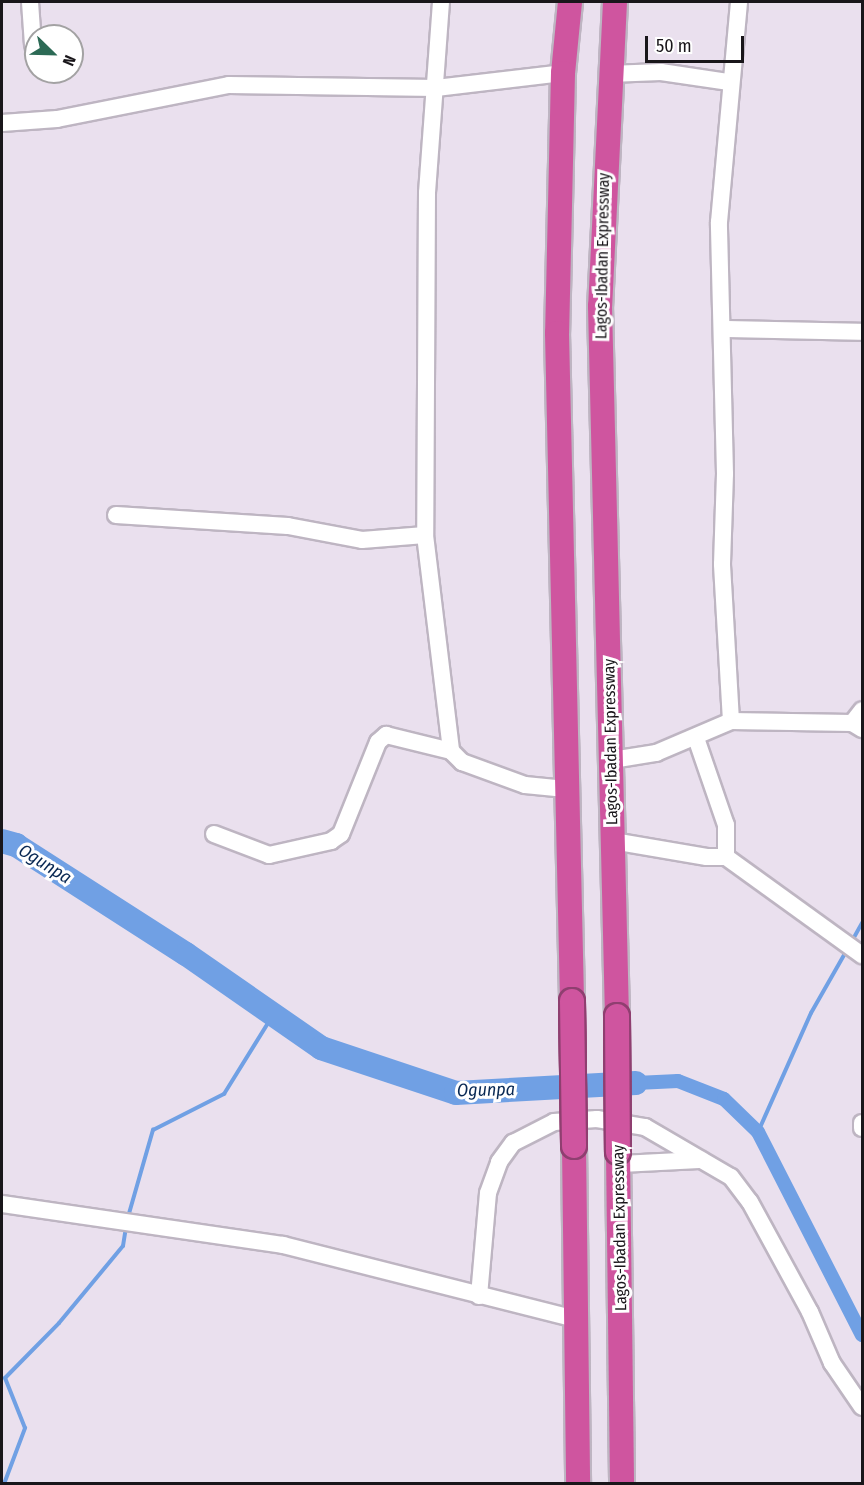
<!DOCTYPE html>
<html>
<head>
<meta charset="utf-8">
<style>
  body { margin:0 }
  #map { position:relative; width:864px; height:1485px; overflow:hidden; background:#eae0ee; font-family:"Fira Sans Condensed",sans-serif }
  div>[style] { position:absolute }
  .stream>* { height:4px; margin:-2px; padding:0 2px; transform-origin:2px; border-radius:2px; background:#70a0e4 }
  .canal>* { height:14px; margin:-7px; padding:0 7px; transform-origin:7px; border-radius:7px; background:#70a0e4 }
  .river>* { height:24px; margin:-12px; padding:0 12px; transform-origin:12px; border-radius:12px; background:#70a0e4 }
  .roads { filter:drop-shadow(2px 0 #beb5c2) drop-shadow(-2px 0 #beb5c2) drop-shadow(0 2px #beb5c2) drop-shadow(0 -2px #beb5c2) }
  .minor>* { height:16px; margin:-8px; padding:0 8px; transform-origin:8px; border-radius:8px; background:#fff }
  .highway>* { height:24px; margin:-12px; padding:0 12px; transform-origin:12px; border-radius:12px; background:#cf559f }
  .bridges { filter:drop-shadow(2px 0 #8f3f70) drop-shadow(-2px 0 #8f3f70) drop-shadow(0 2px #8f3f70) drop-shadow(0 -2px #8f3f70) }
  .highway-bridge>* { height:24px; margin:-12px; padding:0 12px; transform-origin:12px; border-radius:12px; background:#cf559f }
  span { translate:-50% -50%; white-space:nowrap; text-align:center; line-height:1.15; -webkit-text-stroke:6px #fff; paint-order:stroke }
  .street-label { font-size:16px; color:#19161a }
  .water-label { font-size:18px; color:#082853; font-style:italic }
  .frame { position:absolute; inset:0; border:3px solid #19161a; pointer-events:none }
  .north { position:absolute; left:24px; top:24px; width:60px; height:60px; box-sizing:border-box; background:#fff; border:2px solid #a3a2a3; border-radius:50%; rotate:113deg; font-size:16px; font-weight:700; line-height:24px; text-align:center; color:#19161a }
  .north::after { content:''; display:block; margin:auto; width:21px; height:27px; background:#2c6a55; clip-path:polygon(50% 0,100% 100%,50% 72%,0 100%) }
  .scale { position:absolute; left:645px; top:36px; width:99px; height:27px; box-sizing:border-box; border:3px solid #19161a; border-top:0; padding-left:8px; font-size:18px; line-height:21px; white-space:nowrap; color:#19161a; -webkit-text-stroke:4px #fff; paint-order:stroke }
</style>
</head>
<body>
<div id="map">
  <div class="stream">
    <i style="left:852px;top:941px;width:21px;rotate:-61deg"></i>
    <i style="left:758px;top:1132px;width:130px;rotate:-66deg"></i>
    <i style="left:811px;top:1013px;width:73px;rotate:-60.3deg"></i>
    <i style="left:128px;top:1217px;width:91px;rotate:-74deg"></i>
    <i style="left:153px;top:1130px;width:80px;rotate:-26.9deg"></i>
    <i style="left:224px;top:1094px;width:93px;rotate:-58.2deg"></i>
    <i style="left:4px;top:1484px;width:60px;rotate:-69.4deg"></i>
    <i style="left:25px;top:1428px;width:54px;rotate:-111.8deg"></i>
    <i style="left:5px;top:1378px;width:77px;rotate:-45.5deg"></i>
    <i style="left:59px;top:1323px;width:100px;rotate:-50.3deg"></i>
    <i style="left:123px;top:1246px;width:18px;rotate:-81deg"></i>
  </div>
  <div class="canal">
    <i style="left:636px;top:1083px;width:42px;rotate:-2.7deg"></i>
    <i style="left:678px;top:1081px;width:49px;rotate:21.4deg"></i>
    <i style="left:724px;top:1099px;width:47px;rotate:44.1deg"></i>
    <i style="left:758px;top:1132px;width:228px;rotate:62.9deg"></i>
  </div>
  <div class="river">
    <i style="left:2px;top:841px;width:15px;rotate:16deg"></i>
    <i style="left:16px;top:845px;width:202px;rotate:32.7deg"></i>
    <i style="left:186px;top:954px;width:165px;rotate:34.8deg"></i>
    <i style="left:321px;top:1048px;width:142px;rotate:18.4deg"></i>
    <i style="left:456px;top:1093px;width:180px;rotate:-3.2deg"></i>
  </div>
  <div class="roads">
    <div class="minor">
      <i style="left:30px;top:2px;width:43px;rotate:86deg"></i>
      <i style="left:441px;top:2px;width:192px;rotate:94.2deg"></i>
      <i style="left:427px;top:193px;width:342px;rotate:90.3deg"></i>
      <i style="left:425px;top:535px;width:218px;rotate:83.1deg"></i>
      <i style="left:451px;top:751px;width:16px;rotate:45deg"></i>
      <i style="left:462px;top:762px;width:67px;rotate:20.1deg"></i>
      <i style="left:525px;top:785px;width:41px;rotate:5.6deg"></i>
      <i style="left:609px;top:74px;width:52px;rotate:-2.2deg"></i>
      <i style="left:661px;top:72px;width:69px;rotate:8.4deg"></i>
      <i style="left:2px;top:123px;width:55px;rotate:-4.2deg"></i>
      <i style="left:57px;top:119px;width:175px;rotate:-11.2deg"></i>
      <i style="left:229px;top:85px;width:207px;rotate:0.8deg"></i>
      <i style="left:436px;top:88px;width:128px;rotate:-6.7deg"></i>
      <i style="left:723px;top:329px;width:139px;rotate:1.2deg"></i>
      <i style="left:116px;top:515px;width:172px;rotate:3.7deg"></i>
      <i style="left:288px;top:526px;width:75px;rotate:10.7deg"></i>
      <i style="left:362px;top:540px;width:63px;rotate:-4.5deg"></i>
      <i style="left:731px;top:721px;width:157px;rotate:-93.3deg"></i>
      <i style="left:722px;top:564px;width:90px;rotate:-88.1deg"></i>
      <i style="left:725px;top:474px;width:252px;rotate:-91.4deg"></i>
      <i style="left:719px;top:222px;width:221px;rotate:-84.8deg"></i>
      <i style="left:852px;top:723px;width:16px;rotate:-52deg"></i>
      <i style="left:696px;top:738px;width:92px;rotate:71deg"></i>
      <i style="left:726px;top:825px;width:32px;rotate:90deg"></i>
      <i style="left:612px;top:760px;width:45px;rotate:-9deg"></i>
      <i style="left:656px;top:753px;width:82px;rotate:-23.1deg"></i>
      <i style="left:731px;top:721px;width:121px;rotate:0.9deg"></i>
      <i style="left:852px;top:723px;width:12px;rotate:31deg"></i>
      <i style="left:214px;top:834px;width:59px;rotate:20.9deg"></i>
      <i style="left:269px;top:855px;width:64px;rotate:-12.7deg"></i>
      <i style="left:331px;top:841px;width:12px;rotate:-35deg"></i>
      <i style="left:341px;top:834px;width:99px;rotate:-68.1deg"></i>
      <i style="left:378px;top:742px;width:11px;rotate:-41deg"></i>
      <i style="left:386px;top:735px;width:67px;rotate:13.8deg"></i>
      <i style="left:613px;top:841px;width:95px;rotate:9.7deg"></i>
      <i style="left:707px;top:857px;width:19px"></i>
      <i style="left:726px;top:857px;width:168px;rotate:35.8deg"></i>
      <i style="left:862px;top:1123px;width:5px;rotate:90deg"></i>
      <i style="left:619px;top:1164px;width:82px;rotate:-2.8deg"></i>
      <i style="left:2px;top:1204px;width:284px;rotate:8.3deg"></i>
      <i style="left:283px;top:1245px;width:302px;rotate:14.2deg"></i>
      <i style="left:479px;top:1296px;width:103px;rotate:-85deg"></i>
      <i style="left:488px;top:1193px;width:33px;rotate:-70deg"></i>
      <i style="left:499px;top:1162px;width:24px;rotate:-54deg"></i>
      <i style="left:513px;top:1143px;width:46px;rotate:-27.1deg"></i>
      <i style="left:554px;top:1122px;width:43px;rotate:-4deg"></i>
      <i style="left:597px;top:1119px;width:49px;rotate:9.5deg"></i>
      <i style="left:645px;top:1127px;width:99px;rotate:30.2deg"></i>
      <i style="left:731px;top:1177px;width:31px;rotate:53deg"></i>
      <i style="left:750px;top:1202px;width:125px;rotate:61.4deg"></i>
      <i style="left:810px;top:1312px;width:56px;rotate:66.7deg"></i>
      <i style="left:832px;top:1363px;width:53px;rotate:55.7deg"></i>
    </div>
    <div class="highway">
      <i style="left:570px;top:2px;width:71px;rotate:95.6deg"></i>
      <i style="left:563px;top:73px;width:260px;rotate:91.3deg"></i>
      <i style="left:557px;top:333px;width:668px;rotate:88.71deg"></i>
      <i style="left:615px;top:2px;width:304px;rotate:92.8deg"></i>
      <i style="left:600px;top:306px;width:710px;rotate:88.63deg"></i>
      <i style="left:574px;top:1146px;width:338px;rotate:89.3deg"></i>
      <i style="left:618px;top:1152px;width:332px;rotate:89.3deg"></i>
    </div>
  </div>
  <div class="bridges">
    <div class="highway-bridge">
      <i style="left:572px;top:1001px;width:145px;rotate:89.2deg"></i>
      <i style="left:617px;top:1016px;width:136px;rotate:89.6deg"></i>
    </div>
  </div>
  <div class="street-label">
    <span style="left:603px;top:256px;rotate:-89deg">Lagos-Ibadan Expressway</span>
    <span style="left:611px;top:742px;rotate:-91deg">Lagos-Ibadan Expressway</span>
    <span style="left:620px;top:1228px;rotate:-91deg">Lagos-Ibadan Expressway</span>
  </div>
  <div class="water-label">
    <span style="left:45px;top:864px;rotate:32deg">Ogunpa</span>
    <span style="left:486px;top:1090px;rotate:-1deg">Ogunpa</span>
  </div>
  <div class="frame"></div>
  <div class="north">N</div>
  <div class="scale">50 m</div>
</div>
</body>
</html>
